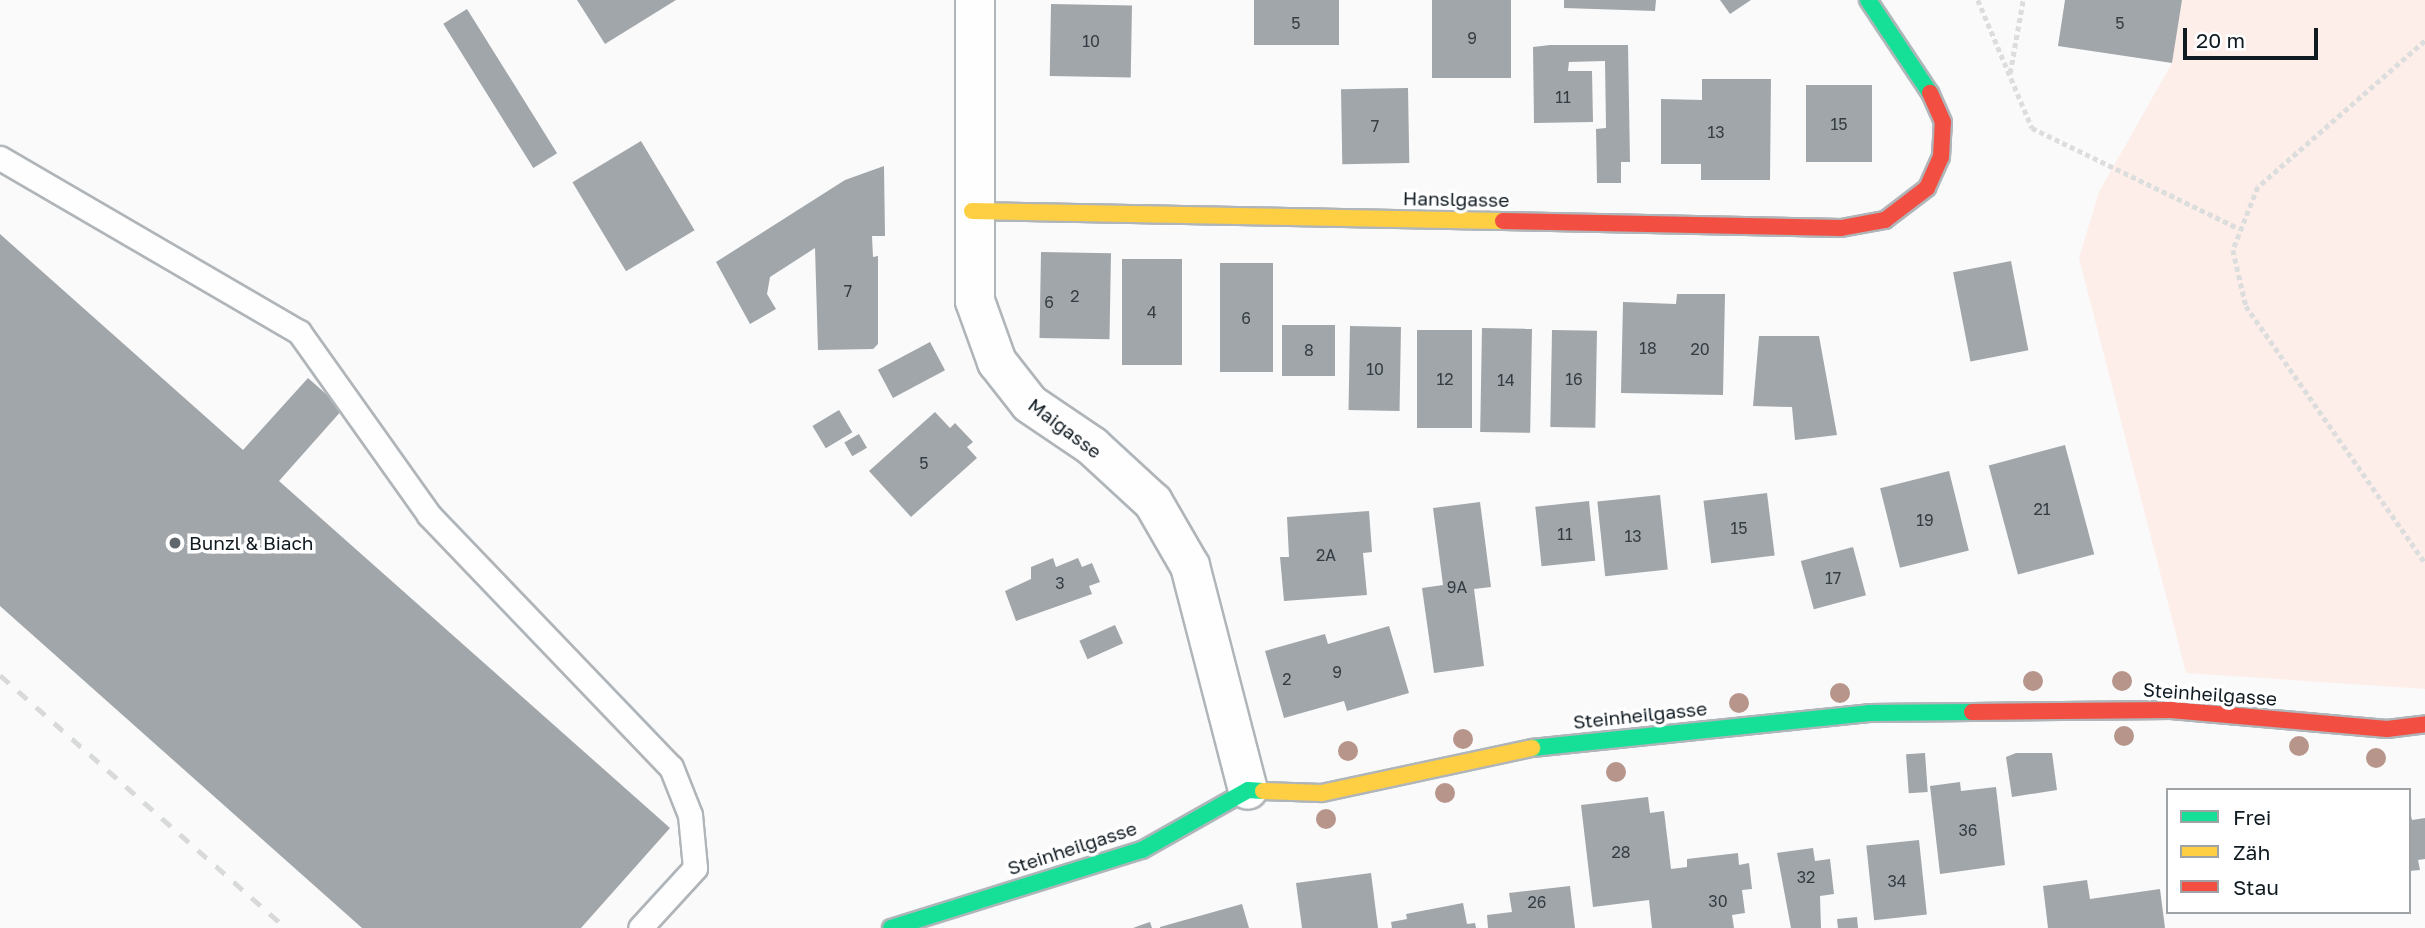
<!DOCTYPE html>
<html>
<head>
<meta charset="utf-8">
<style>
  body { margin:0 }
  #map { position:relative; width:2425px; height:928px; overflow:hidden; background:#fafafa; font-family:"Golos Text",sans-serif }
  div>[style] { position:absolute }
  .green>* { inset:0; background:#fdeeea }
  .building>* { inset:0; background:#a1a6aa; transform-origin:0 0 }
  .path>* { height:4.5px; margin-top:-2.25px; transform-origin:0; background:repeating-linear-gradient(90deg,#dcdddd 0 5px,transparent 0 8.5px) }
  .roads { filter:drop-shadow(2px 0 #b0b5b9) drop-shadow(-2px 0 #b0b5b9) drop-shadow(0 2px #b0b5b9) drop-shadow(0 -2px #b0b5b9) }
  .lane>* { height:23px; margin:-11.5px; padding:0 11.5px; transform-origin:11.5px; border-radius:11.5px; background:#fefefe }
  .street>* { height:38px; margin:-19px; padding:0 19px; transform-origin:19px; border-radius:19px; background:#fefefe }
  .fast>* { height:16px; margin:-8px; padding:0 8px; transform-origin:8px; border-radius:8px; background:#16e098 }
  .slow>* { height:16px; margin:-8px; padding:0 8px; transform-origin:8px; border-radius:8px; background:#ffcf43 }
  .jam>* { height:16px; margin:-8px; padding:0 8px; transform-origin:8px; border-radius:8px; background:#f24e42 }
  .rail>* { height:5px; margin-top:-2.5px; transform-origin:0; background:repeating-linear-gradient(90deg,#d8d9d9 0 12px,transparent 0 24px) }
  .trees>* { width:20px; height:20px; margin:-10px; border-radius:50%; background:#b7958b }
  .dots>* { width:19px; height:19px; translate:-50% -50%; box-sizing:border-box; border:4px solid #fff; border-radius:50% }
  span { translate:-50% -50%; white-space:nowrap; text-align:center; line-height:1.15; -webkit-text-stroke:7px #fff; paint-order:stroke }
  .number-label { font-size:16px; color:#343d43 }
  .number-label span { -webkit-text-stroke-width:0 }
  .street-label { font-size:19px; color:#0f1a21 }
  .poi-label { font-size:19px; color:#0f1a21 }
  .left { translate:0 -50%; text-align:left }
  .legend { position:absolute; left:2166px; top:788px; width:245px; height:126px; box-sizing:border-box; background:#fff; border:2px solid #9fa3a6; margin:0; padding:9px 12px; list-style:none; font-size:21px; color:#0f1a21 }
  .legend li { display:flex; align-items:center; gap:14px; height:35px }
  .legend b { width:35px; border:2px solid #9fa3a6 }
  .scale { position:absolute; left:2183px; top:28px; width:135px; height:32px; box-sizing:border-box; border:4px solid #0f1a21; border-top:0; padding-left:9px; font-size:21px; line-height:24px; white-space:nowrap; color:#0f1a21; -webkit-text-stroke:5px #fff; paint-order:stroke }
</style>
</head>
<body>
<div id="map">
  <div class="green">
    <i style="clip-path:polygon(2182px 0,2425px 0,2425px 689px,2186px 673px,2079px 258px,2099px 192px,2172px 63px)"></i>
  </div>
  <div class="building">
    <i style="clip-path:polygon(577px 0,676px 0,605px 44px)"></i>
    <i style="left:1254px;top:0;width:85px;height:45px"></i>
    <i style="left:1432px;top:0;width:79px;height:78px"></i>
    <i style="clip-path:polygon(1564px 0,1656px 0,1655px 11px,1564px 8px)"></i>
    <i style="clip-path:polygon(1720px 0,1751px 0,1730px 14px)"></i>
    <i style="clip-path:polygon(2065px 0,2182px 0,2172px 63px,2058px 46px)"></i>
    <i style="left:1051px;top:4px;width:81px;height:72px;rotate:1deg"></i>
    <i style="left:467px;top:9px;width:170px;height:28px;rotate:58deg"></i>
    <i style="clip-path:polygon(1550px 45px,1628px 45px,1630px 162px,1621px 162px,1621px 183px,1597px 183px,1596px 129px,1606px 128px,1605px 61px,1569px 62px,1568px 71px,1592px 71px,1593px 122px,1534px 123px,1533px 47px)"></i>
    <i style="clip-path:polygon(1702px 79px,1771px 79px,1770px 180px,1701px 180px,1701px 164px,1661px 164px,1661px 99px,1702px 100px)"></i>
    <i style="left:1806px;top:85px;width:66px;height:77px"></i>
    <i style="left:1408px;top:88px;width:75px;height:67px;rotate:89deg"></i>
    <i style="left:641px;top:141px;width:104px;height:80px;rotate:59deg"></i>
    <i style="clip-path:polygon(884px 166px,885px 236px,872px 236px,873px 257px,878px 256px,878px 344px,873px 349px,818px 350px,815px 248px,770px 277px,767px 294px,776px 309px,750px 324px,716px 262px,845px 180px)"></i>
    <i style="clip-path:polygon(0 234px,243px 450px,308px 378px,343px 409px,279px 481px,670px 828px,581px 928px,362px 928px,0 606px)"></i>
    <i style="left:1041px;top:252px;width:70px;height:86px;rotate:1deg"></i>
    <i style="left:1122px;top:259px;width:60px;height:106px"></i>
    <i style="left:2011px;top:261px;width:91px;height:59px;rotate:79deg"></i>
    <i style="left:1220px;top:263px;width:53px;height:109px"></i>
    <i style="clip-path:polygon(1677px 294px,1725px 294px,1723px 395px,1621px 393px,1623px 302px,1676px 304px)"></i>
    <i style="left:1282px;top:325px;width:53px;height:51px"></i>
    <i style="left:1350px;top:326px;width:51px;height:84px;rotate:1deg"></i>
    <i style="left:1482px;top:328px;width:50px;height:104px;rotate:1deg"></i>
    <i style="left:1417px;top:330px;width:55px;height:98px"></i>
    <i style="left:1552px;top:330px;width:45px;height:97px;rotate:1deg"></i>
    <i style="clip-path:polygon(1759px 336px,1819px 336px,1837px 435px,1795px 440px,1792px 407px,1753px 406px)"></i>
    <i style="left:930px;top:342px;width:32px;height:59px;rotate:62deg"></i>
    <i style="left:839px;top:410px;width:26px;height:31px;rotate:59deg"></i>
    <i style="clip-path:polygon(935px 412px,950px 428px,955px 423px,973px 442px,967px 447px,977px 458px,911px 517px,869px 471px)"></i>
    <i style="left:859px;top:434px;width:16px;height:17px;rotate:60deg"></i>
    <i style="left:2065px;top:445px;width:113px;height:79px;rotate:75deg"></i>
    <i style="left:1949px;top:471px;width:82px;height:71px;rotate:76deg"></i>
    <i style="left:1767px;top:493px;width:63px;height:64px;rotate:83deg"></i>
    <i style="left:1660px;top:495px;width:75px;height:63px;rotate:84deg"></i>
    <i style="left:1589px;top:501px;width:60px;height:54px;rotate:84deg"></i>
    <i style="clip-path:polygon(1480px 502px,1491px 587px,1474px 589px,1484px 666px,1434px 673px,1422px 588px,1443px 585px,1433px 508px)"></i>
    <i style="clip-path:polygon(1369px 511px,1372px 552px,1363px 553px,1367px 595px,1284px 601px,1280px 557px,1289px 557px,1287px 517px)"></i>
    <i style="left:1853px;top:547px;width:50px;height:54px;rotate:75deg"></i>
    <i style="clip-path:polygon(1053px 558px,1056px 567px,1078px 558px,1082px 567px,1092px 563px,1100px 582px,1089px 586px,1092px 594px,1016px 621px,1005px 591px,1031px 579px,1031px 567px)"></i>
    <i style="left:1115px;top:625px;width:20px;height:39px;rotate:66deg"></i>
    <i style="clip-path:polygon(1389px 626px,1409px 693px,1347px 711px,1344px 701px,1284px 718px,1265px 651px,1325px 634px,1328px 644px)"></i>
    <i style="left:1925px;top:753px;width:39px;height:19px;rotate:86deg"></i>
    <i style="clip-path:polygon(2016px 753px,2052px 753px,2057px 790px,2012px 797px,2006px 757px)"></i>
    <i style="clip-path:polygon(1960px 782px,1961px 791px,1996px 787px,2005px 865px,1940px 874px,1930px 786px)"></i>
    <i style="clip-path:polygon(1648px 797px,1650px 813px,1664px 811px,1671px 869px,1687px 867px,1687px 859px,1738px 853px,1739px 865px,1749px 863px,1752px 889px,1742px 890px,1745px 913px,1732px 915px,1734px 928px,1652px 928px,1649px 900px,1593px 907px,1581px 805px)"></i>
    <i style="clip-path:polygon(2409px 807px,2412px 820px,2425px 818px,2425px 859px,2418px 860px,2420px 870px,2409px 871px)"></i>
    <i style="left:1919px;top:840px;width:75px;height:53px;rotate:84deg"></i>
    <i style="clip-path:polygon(1813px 848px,1815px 861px,1830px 859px,1834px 894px,1820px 896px,1821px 928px,1791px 928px,1777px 853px)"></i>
    <i style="clip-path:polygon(1371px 873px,1378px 928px,1302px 928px,1296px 883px)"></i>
    <i style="clip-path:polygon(2087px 880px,2090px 899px,2160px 889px,2165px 928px,2048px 928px,2043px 886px)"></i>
    <i style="clip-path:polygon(1570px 886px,1575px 928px,1488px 928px,1487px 915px,1512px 912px,1509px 893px)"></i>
    <i style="clip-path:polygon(1463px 903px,1467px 924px,1475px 923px,1476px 928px,1392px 928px,1391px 922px,1407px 919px,1406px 914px)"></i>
    <i style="clip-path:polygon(1242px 904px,1249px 928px,1160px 928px,1160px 927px)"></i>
    <i style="clip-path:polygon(1857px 917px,1858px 928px,1838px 928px,1837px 919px)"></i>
    <i style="clip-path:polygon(1150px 922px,1152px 928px,1133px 928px,1141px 925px)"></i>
  </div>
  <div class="path">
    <i style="left:1978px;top:0;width:139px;rotate:67.1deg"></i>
    <i style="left:2032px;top:128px;width:229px;rotate:25.9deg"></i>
    <i style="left:2425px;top:41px;width:222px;rotate:138.8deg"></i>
    <i style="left:2258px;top:187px;width:68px;rotate:111.6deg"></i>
    <i style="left:2233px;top:250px;width:57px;rotate:76.9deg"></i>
    <i style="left:2246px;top:306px;width:313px;rotate:55.1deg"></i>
    <i style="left:2010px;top:73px;width:74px;rotate:-79.9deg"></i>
  </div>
  <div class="roads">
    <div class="lane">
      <i style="left:0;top:158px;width:346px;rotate:30.2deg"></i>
      <i style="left:299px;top:332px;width:224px;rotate:54.6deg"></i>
      <i style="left:429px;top:515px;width:349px;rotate:46.2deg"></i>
      <i style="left:671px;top:767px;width:52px;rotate:68.4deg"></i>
      <i style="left:690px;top:815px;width:53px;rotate:84.6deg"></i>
      <i style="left:695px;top:868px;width:81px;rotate:132.5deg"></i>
    </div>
    <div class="street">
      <i style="left:975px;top:0;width:301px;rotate:90deg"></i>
      <i style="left:975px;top:301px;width:65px;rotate:70.2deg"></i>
      <i style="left:997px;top:362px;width:53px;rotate:51.8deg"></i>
      <i style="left:1030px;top:404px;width:75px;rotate:34.1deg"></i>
      <i style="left:1092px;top:446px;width:83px;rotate:42.6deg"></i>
      <i style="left:1153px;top:502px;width:74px;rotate:60deg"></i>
      <i style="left:1190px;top:566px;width:231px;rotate:75.5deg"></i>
    </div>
    <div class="fast">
      <i style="left:1868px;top:0;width:112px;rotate:56.3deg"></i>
      <i style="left:1532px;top:748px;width:339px;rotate:-5.9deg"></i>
      <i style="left:1869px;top:713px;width:103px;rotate:-0.6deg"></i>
      <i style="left:891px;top:928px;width:263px;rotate:-17.3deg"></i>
      <i style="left:1142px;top:850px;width:122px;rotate:-29.5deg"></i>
      <i style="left:1248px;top:790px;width:15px;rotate:4deg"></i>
    </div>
    <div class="slow">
      <i style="left:972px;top:211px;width:531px;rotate:1.08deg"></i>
      <i style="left:1263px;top:791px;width:59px;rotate:1.9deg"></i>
      <i style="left:1322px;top:793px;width:215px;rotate:-12.1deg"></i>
    </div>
    <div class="jam">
      <i style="left:1503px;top:221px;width:338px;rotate:1.2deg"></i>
      <i style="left:1841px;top:228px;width:45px;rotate:-10.3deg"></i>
      <i style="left:1885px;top:220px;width:53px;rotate:-37.3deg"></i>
      <i style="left:1927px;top:188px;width:34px;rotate:-66deg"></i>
      <i style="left:1941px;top:157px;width:35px;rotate:-87deg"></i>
      <i style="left:1943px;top:122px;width:32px;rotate:-114deg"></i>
      <i style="left:1972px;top:712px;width:199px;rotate:-0.6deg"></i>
      <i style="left:2171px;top:710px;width:217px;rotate:5deg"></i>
      <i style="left:2387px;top:729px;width:38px;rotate:-7deg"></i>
    </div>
  </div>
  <div class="rail">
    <i style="left:0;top:675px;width:382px;rotate:41.5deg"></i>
  </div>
  <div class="trees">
    <i style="left:2033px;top:681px"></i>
    <i style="left:2122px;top:681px"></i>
    <i style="left:1840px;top:693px"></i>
    <i style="left:1739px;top:703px"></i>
    <i style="left:2124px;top:736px"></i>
    <i style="left:1463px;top:739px"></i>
    <i style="left:2299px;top:746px"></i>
    <i style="left:1348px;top:751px"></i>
    <i style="left:2376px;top:758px"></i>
    <i style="left:1616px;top:772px"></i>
    <i style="left:1445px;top:793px"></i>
    <i style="left:1326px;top:819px"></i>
  </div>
  <div class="dots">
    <i style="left:175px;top:543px;background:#61686d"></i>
  </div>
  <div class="number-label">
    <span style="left:1296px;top:23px">5</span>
    <span style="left:2120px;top:23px">5</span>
    <span style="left:1472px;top:38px">9</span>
    <span style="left:1091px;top:41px">10</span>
    <span style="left:1563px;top:97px">11</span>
    <span style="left:1839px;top:124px">15</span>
    <span style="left:1375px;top:126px">7</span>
    <span style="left:1716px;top:132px">13</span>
    <span style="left:848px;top:291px">7</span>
    <span style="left:1075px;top:296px">2</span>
    <span style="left:1049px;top:302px">6</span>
    <span style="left:1152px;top:312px">4</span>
    <span style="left:1246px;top:318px">6</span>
    <span style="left:1648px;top:348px">18</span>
    <span style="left:1700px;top:349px">20</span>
    <span style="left:1309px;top:350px">8</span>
    <span style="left:1375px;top:369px">10</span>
    <span style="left:1445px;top:379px">12</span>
    <span style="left:1574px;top:379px">16</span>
    <span style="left:1506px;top:380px">14</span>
    <span style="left:924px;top:463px">5</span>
    <span style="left:2042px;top:509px">21</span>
    <span style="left:1925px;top:520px">19</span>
    <span style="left:1739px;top:528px">15</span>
    <span style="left:1565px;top:534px">11</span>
    <span style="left:1633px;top:536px">13</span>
    <span style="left:1326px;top:555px">2A</span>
    <span style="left:1833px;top:578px">17</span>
    <span style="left:1060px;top:583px">3</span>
    <span style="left:1457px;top:587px">9A</span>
    <span style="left:1337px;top:672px">9</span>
    <span style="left:1287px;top:679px">2</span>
    <span style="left:1968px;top:830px">36</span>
    <span style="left:1621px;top:852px">28</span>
    <span style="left:1806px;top:877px">32</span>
    <span style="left:1897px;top:881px">34</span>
    <span style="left:1718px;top:901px">30</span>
    <span style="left:1537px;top:902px">26</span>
  </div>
  <div class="street-label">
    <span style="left:1456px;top:199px;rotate:1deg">Hanslgasse</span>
    <span style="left:1065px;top:428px;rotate:37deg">Maigasse</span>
    <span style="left:2210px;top:694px;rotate:4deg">Steinheilgasse</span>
    <span style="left:1640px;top:715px;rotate:-6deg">Steinheilgasse</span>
    <span style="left:1072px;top:848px;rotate:-18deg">Steinheilgasse</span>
  </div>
  <div class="poi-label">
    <span class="left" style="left:189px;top:543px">Bunzl &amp; Biach</span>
  </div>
  <ul class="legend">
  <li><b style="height:9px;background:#16e098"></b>Frei</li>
  <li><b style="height:9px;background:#ffcf43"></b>Zäh</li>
  <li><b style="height:9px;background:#f24e42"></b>Stau</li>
  </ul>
  <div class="scale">20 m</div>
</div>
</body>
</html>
